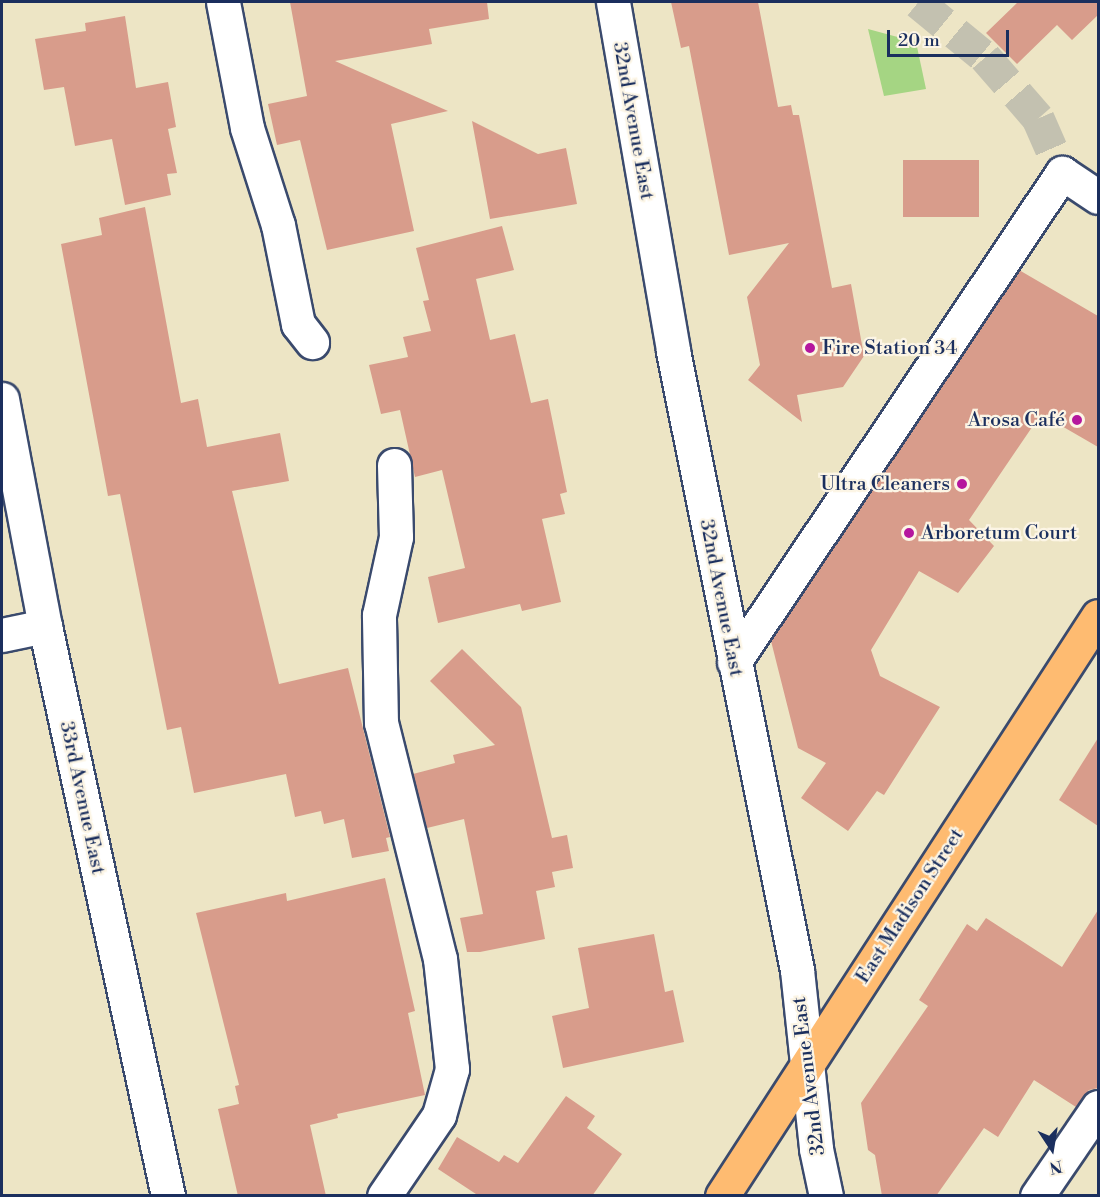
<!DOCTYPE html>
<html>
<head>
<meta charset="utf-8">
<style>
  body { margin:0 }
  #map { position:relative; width:1100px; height:1197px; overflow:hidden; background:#ede5c5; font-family:"Libre Bodoni",serif }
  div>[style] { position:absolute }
  .green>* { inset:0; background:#a5d583 }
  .building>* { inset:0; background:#d89c8b; transform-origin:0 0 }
  .minor-tunnel>* { height:33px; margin-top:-16.5px; transform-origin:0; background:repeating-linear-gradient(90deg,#c3c1b0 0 33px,transparent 0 49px) }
  .roads { filter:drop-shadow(2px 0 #3a4a6d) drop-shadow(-2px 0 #3a4a6d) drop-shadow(0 2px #3a4a6d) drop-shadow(0 -2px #3a4a6d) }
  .minor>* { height:33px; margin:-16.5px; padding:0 16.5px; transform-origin:16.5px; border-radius:16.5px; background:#fff }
  .major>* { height:33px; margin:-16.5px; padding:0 16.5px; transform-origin:16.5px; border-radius:16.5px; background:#febb71 }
  .dots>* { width:16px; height:16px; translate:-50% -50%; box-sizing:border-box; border:3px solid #fcf5e5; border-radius:50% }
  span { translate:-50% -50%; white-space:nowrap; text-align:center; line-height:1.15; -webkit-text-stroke:4.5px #fcf5e5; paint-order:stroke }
  .street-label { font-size:20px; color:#1b2f5e }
  .poi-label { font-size:20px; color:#1b2f5e }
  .left { translate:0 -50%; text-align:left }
  .right { translate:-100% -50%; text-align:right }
  .frame { position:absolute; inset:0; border:3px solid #1b2f5e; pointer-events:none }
  .north { position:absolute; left:1022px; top:1119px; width:60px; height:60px; -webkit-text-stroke:4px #fcf5e5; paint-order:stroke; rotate:168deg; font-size:16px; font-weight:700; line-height:24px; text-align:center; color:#1b2f5e }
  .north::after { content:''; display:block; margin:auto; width:21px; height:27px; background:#1b2f5e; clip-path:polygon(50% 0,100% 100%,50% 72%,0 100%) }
  .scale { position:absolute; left:887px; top:30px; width:122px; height:27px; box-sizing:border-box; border:3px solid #1b2f5e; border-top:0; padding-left:8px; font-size:18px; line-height:21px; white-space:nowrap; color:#1b2f5e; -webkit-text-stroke:4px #fcf5e5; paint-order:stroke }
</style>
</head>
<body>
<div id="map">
  <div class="green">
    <i style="clip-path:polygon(868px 29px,916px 42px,926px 89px,884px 96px)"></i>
  </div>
  <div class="building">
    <i style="clip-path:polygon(290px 2px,487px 2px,489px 19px,429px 29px,432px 44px,335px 61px,448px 111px,391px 124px,414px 231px,327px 250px,300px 140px,277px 145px,268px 104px,307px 96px)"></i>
    <i style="clip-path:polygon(671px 2px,758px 2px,778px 107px,791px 105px,793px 115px,799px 115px,832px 288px,851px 284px,864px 356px,843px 387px,797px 395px,802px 422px,748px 380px,760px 365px,747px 297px,789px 243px,729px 255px,689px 46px,681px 48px)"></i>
    <i style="clip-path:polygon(1018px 2px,1098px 2px,1098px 15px,1072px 40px,1057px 25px,1017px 64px,986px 33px)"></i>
    <i style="clip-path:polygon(125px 16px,136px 88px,168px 82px,176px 127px,168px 129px,177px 173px,167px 174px,171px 195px,125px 205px,112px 139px,75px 146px,64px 87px,44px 90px,35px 39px,86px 31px,85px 23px)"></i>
    <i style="clip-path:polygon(472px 121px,538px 154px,566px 148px,577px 204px,490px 219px)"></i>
    <i style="left:903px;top:160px;width:76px;height:57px"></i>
    <i style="clip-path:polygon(145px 207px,181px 403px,198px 399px,207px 447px,280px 433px,289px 481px,232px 491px,279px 684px,348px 668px,390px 837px,386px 838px,389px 851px,352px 858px,344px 819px,324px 824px,321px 811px,295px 817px,286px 774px,194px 793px,181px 727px,167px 730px,120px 494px,108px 496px,61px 244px,102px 235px,99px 218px)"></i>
    <i style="clip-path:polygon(502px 226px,514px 270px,476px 279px,490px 340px,515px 334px,531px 403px,548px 399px,567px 492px,560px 494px,565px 514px,542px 519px,561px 602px,522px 611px,520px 604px,438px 623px,428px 577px,465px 568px,442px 470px,415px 477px,400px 410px,381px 414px,369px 365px,408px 357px,403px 337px,431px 331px,423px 301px,429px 300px,416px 248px)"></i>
    <i style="clip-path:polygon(1019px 270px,1098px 316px,1098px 447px,1041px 414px,969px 520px,994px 546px,958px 593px,919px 571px,871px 650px,880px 676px,940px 707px,884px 795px,877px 791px,848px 831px,801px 798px,826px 763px,798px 748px,771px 641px)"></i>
    <i style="clip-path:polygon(462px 649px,521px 707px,552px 838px,567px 835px,573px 868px,552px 872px,555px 887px,536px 891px,545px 939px,480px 952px,467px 952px,460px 918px,483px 914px,464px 819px,427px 828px,413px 774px,455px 763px,453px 755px,495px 745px,430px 681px)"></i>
    <i style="clip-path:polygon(1098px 738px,1098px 826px,1059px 800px)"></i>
    <i style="clip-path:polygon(385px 878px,415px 1011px,408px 1013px,425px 1095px,337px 1114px,338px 1118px,310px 1125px,326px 1196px,238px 1196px,218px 1109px,239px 1104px,235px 1086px,239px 1085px,196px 913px,286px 893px,287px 901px)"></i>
    <i style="clip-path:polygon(1098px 910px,1098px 1088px,1089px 1090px,1076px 1107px,1034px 1080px,998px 1137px,984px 1128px,936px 1196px,882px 1196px,875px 1155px,868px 1150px,861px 1103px,928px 1006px,919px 1000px,967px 924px,977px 931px,986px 918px,1062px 967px)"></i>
    <i style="clip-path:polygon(654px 934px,665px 992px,673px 990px,684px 1042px,563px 1068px,552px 1016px,589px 1008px,578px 948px)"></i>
    <i style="clip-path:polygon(566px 1096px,595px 1116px,587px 1128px,622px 1154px,592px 1196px,479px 1196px,438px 1169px,457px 1137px,499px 1162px,504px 1155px,518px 1163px)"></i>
  </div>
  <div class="minor-tunnel">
    <i style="left:918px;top:2px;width:87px;rotate:39.4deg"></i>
    <i style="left:985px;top:57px;width:81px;rotate:49deg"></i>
    <i style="left:1038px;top:118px;width:60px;rotate:66.4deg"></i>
  </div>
  <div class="roads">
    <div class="minor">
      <i style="left:223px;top:2px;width:128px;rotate:79.2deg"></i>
      <i style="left:247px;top:128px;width:102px;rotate:72.3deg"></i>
      <i style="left:278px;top:225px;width:101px;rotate:78.6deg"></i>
      <i style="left:298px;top:324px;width:23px;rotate:52deg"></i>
      <i style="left:613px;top:2px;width:354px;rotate:80.2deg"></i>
      <i style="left:673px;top:351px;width:631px;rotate:78.67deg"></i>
      <i style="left:797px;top:970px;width:180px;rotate:83.9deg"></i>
      <i style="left:816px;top:1149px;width:48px;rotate:78deg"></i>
      <i style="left:2px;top:399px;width:231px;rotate:79.3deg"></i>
      <i style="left:45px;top:626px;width:583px;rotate:77.82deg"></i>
      <i style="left:2px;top:635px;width:44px;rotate:-11.8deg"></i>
      <i style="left:734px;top:662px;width:589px;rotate:-56.15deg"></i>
      <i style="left:1062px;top:173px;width:43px;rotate:33.7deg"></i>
      <i style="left:384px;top:1196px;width:98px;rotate:-55.8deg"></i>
      <i style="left:439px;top:1115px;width:48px;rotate:-74.2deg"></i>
      <i style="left:452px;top:1069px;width:111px;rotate:-96.2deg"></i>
      <i style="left:440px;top:959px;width:243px;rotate:-104deg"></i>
      <i style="left:381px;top:723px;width:108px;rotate:-91.1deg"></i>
      <i style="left:379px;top:615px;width:80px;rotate:-77.7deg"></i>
      <i style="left:396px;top:537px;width:72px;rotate:-91.6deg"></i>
      <i style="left:1037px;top:1196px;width:108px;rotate:-55.6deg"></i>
    </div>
    <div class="major">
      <i style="left:722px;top:1196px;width:691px;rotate:-57.05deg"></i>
    </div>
  </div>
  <div class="dots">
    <i style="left:810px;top:348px;background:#b5179e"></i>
    <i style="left:1077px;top:420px;background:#b5179e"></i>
    <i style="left:962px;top:484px;background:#b5179e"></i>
    <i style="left:909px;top:533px;background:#b5179e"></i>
  </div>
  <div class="street-label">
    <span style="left:633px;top:121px;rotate:80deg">32nd Avenue East</span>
    <span style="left:721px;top:598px;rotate:79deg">32nd Avenue East</span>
    <span style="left:82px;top:798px;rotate:78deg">33rd Avenue East</span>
    <span style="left:910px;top:906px;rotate:-57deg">East Madison Street</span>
    <span style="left:809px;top:1076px;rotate:-97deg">32nd Avenue East</span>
  </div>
  <div class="poi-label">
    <span class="left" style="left:822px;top:348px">Fire Station 34</span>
    <span class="right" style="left:1065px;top:420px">Arosa Café</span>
    <span class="right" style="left:950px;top:484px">Ultra Cleaners</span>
    <span class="left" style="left:921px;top:533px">Arboretum Court</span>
  </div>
  <div class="frame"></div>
  <div class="north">N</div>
  <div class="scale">20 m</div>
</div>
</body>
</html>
